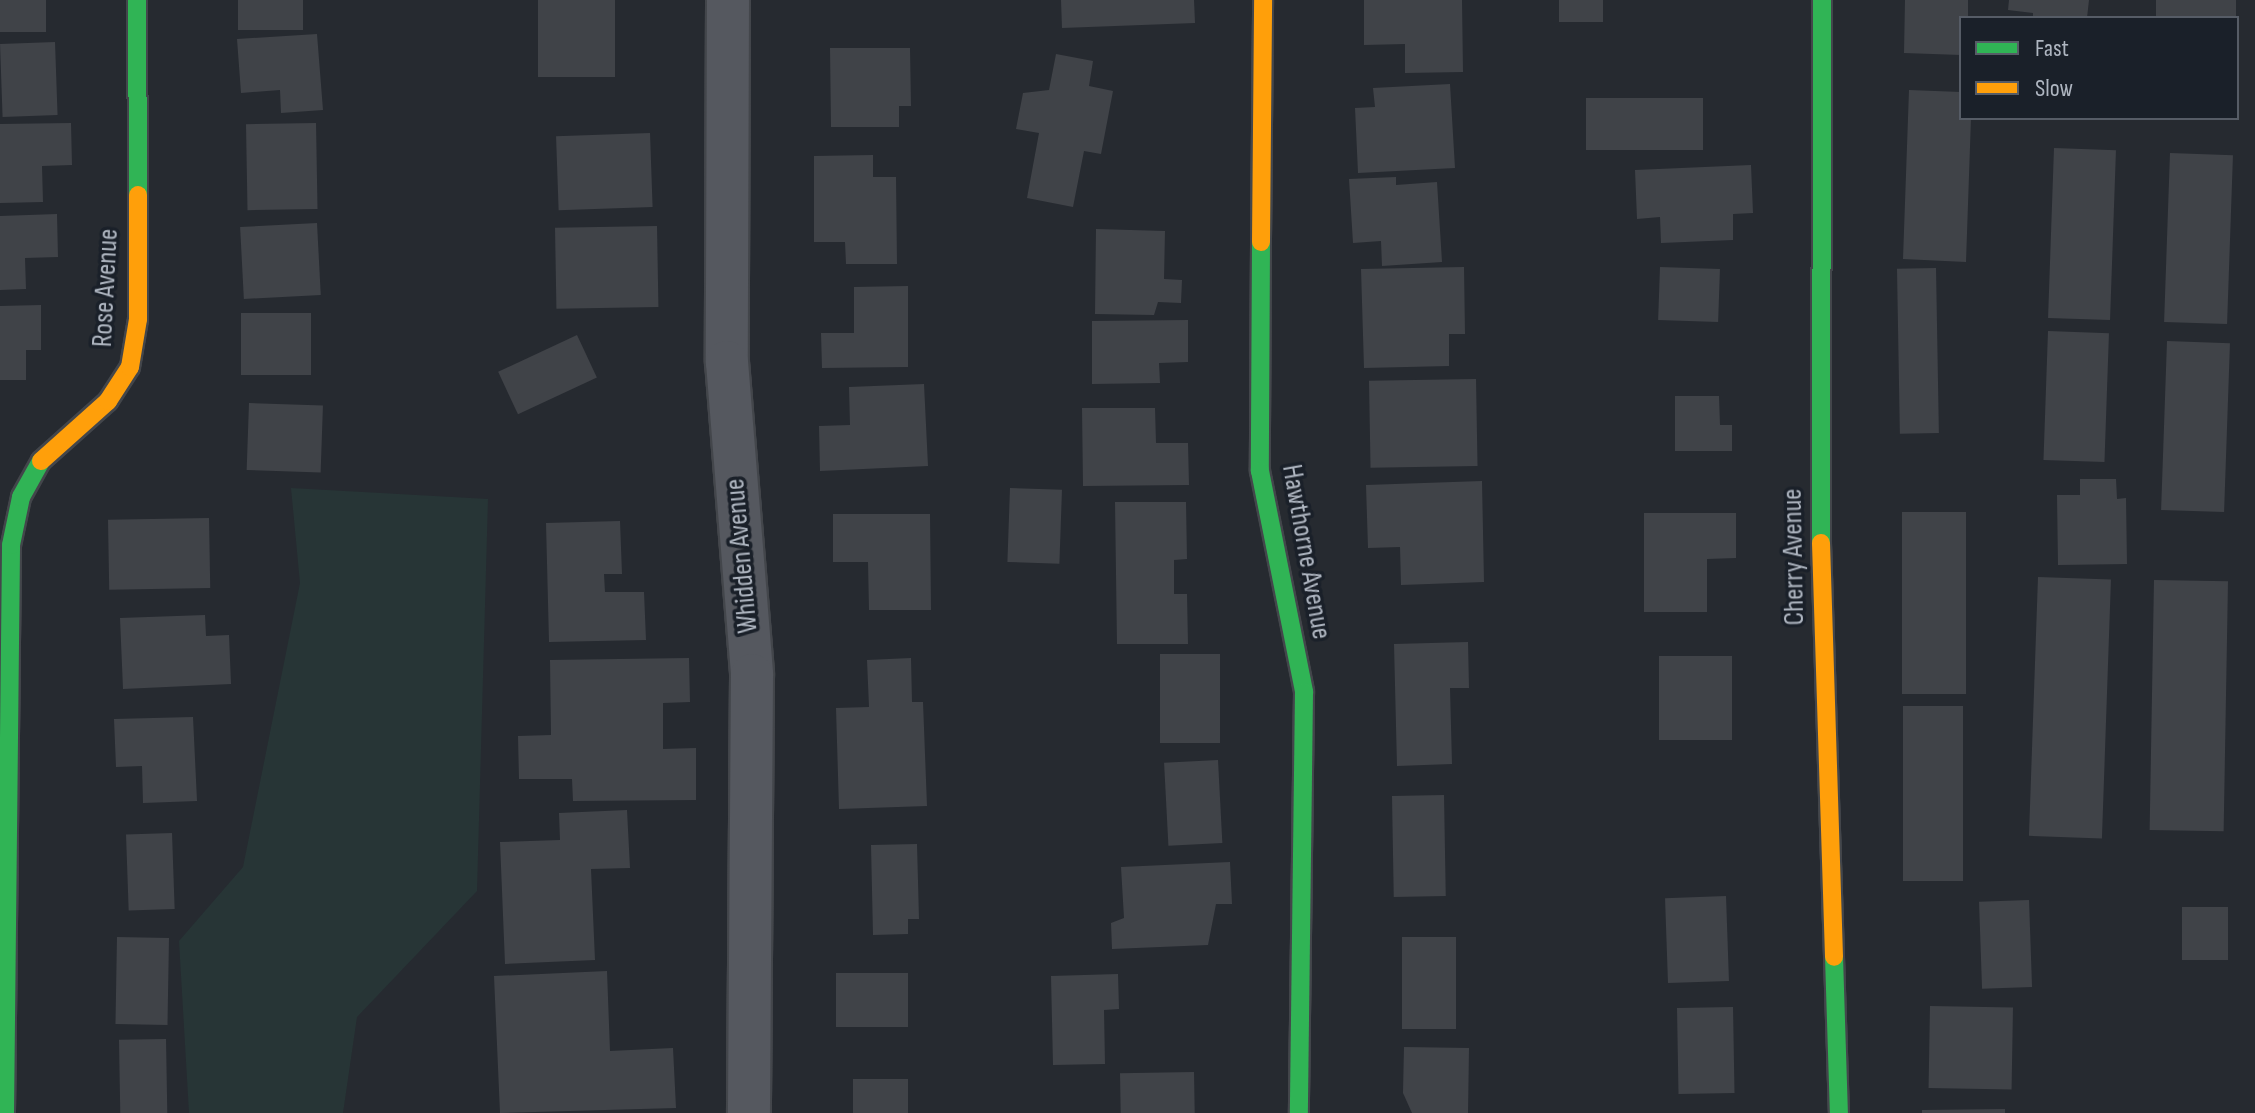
<!DOCTYPE html>
<html>
<head>
<meta charset="utf-8">
<style>
  body { margin:0 }
  #map { position:relative; width:2255px; height:1113px; overflow:hidden; background:#262a30; font-family:"Sofia Sans Condensed",sans-serif }
  div>[style] { position:absolute }
  .green>* { inset:0; background:#273536 }
  .building>* { inset:0; background:#404348; transform-origin:0 0 }
  .roads { filter:drop-shadow(2px 0 #43464b) drop-shadow(-2px 0 #43464b) drop-shadow(0 2px #43464b) drop-shadow(0 -2px #43464b) }
  .street>* { height:42px; margin:-21px; padding:0 21px; transform-origin:21px; border-radius:21px; background:#55585f }
  .fast>* { height:18px; margin:-9px; padding:0 9px; transform-origin:9px; border-radius:9px; background:#30b455 }
  .slow>* { height:18px; margin:-9px; padding:0 9px; transform-origin:9px; border-radius:9px; background:#ff9f0a }
  span { translate:-50% -50%; white-space:nowrap; text-align:center; line-height:1.15; -webkit-text-stroke:7px #1a2029; paint-order:stroke }
  .street-label { font-size:28px; color:#afb6c1 }
  .legend { position:absolute; left:1959px; top:16px; width:280px; height:104px; box-sizing:border-box; background:#1a2029; border:2px solid #565c66; margin:0; padding:10px 14px; list-style:none; font-size:24px; color:#afb6c1 }
  .legend li { display:flex; align-items:center; gap:16px; height:40px }
  .legend b { width:40px; border:2px solid #565c66 }
</style>
</head>
<body>
<div id="map">
  <div class="green">
    <i style="clip-path:polygon(291px 488px,488px 499px,477px 891px,357px 1017px,343px 1113px,189px 1113px,179px 941px,243px 867px,300px 583px)"></i>
  </div>
  <div class="building">
    <i style="left:0;top:0;width:46px;height:32px"></i>
    <i style="left:238px;top:0;width:65px;height:30px"></i>
    <i style="left:538px;top:0;width:77px;height:77px"></i>
    <i style="clip-path:polygon(1061px 0,1194px 0,1195px 23px,1062px 28px)"></i>
    <i style="clip-path:polygon(1364px 0,1462px 0,1463px 72px,1405px 73px,1405px 44px,1364px 45px)"></i>
    <i style="left:1559px;top:0;width:44px;height:22px"></i>
    <i style="clip-path:polygon(1905px 0,1968px 0,1968px 18px,1961px 18px,1961px 55px,1904px 53px)"></i>
    <i style="clip-path:polygon(2009px 0,2089px 0,2087px 18px,2033px 18px,2033px 13px,2008px 10px)"></i>
    <i style="left:2156px;top:0;width:80px;height:18px"></i>
    <i style="clip-path:polygon(317px 34px,323px 110px,281px 113px,280px 90px,241px 93px,237px 39px)"></i>
    <i style="left:55px;top:42px;width:73px;height:55px;rotate:88deg"></i>
    <i style="clip-path:polygon(830px 48px,910px 48px,911px 106px,899px 106px,899px 127px,831px 127px)"></i>
    <i style="clip-path:polygon(1056px 54px,1093px 61px,1089px 86px,1113px 91px,1101px 154px,1084px 151px,1073px 207px,1027px 198px,1039px 133px,1016px 129px,1023px 93px,1049px 90px)"></i>
    <i style="clip-path:polygon(1450px 84px,1455px 168px,1358px 173px,1355px 108px,1375px 107px,1373px 88px)"></i>
    <i style="clip-path:polygon(1909px 90px,1961px 92px,1961px 118px,1971px 118px,1966px 262px,1903px 259px)"></i>
    <i style="left:1586px;top:98px;width:117px;height:52px"></i>
    <i style="clip-path:polygon(71px 123px,72px 165px,42px 166px,43px 202px,0 203px,0 124px)"></i>
    <i style="left:316px;top:123px;width:86px;height:70px;rotate:89deg"></i>
    <i style="left:650px;top:133px;width:74px;height:94px;rotate:88deg"></i>
    <i style="left:2054px;top:148px;width:62px;height:170px;rotate:2deg"></i>
    <i style="left:2170px;top:153px;width:63px;height:169px;rotate:2deg"></i>
    <i style="clip-path:polygon(873px 155px,873px 177px,896px 177px,897px 264px,846px 264px,845px 242px,814px 242px,814px 156px)"></i>
    <i style="clip-path:polygon(1751px 165px,1753px 213px,1733px 214px,1733px 240px,1661px 243px,1660px 217px,1637px 219px,1635px 170px)"></i>
    <i style="clip-path:polygon(1396px 177px,1396px 185px,1437px 182px,1442px 262px,1382px 266px,1381px 241px,1353px 243px,1349px 179px)"></i>
    <i style="clip-path:polygon(57px 214px,58px 257px,25px 258px,26px 289px,0 290px,0 216px)"></i>
    <i style="left:317px;top:223px;width:72px;height:77px;rotate:87deg"></i>
    <i style="left:657px;top:226px;width:81px;height:102px;rotate:89deg"></i>
    <i style="clip-path:polygon(1096px 229px,1165px 231px,1164px 279px,1182px 280px,1181px 303px,1158px 302px,1154px 315px,1095px 314px)"></i>
    <i style="clip-path:polygon(1464px 267px,1465px 334px,1449px 334px,1449px 366px,1364px 368px,1361px 269px)"></i>
    <i style="left:1660px;top:267px;width:60px;height:53px;rotate:2deg"></i>
    <i style="left:1936px;top:268px;width:165px;height:39px;rotate:89deg"></i>
    <i style="clip-path:polygon(908px 286px,908px 367px,822px 368px,821px 333px,854px 333px,854px 287px)"></i>
    <i style="clip-path:polygon(41px 305px,41px 350px,26px 350px,26px 380px,0 380px,0 306px)"></i>
    <i style="left:241px;top:313px;width:70px;height:62px"></i>
    <i style="clip-path:polygon(1188px 320px,1188px 362px,1159px 363px,1160px 383px,1092px 384px,1092px 321px)"></i>
    <i style="left:2048px;top:331px;width:61px;height:129px;rotate:2deg"></i>
    <i style="left:577px;top:335px;width:47px;height:87px;rotate:65deg"></i>
    <i style="left:2167px;top:341px;width:63px;height:169px;rotate:2deg"></i>
    <i style="left:1476px;top:379px;width:87px;height:107px;rotate:89deg"></i>
    <i style="clip-path:polygon(924px 384px,928px 466px,820px 471px,819px 426px,850px 425px,849px 387px)"></i>
    <i style="clip-path:polygon(1675px 396px,1719px 396px,1720px 425px,1732px 425px,1732px 451px,1675px 451px)"></i>
    <i style="left:249px;top:403px;width:74px;height:67px;rotate:2deg"></i>
    <i style="clip-path:polygon(1082px 408px,1155px 408px,1156px 443px,1188px 443px,1189px 485px,1083px 486px)"></i>
    <i style="clip-path:polygon(2080px 479px,2116px 479px,2117px 499px,2126px 498px,2127px 564px,2058px 565px,2057px 495px,2080px 495px)"></i>
    <i style="clip-path:polygon(1482px 481px,1484px 582px,1401px 585px,1400px 547px,1368px 548px,1366px 485px)"></i>
    <i style="left:1010px;top:488px;width:52px;height:74px;rotate:2deg"></i>
    <i style="clip-path:polygon(1115px 502px,1186px 502px,1187px 559px,1174px 560px,1174px 594px,1187px 594px,1188px 644px,1117px 644px)"></i>
    <i style="left:1902px;top:512px;width:64px;height:182px"></i>
    <i style="clip-path:polygon(1644px 513px,1736px 513px,1736px 558px,1707px 559px,1707px 612px,1644px 612px)"></i>
    <i style="clip-path:polygon(833px 514px,930px 514px,931px 610px,869px 610px,868px 562px,833px 562px)"></i>
    <i style="left:209px;top:518px;width:70px;height:101px;rotate:89deg"></i>
    <i style="clip-path:polygon(620px 521px,622px 574px,604px 574px,605px 592px,644px 592px,646px 640px,549px 642px,546px 523px)"></i>
    <i style="left:2038px;top:577px;width:73px;height:259px;rotate:2deg"></i>
    <i style="left:2154px;top:580px;width:74px;height:250px;rotate:1deg"></i>
    <i style="clip-path:polygon(205px 615px,206px 636px,229px 635px,231px 684px,123px 689px,120px 618px)"></i>
    <i style="clip-path:polygon(1468px 642px,1469px 688px,1450px 688px,1452px 764px,1397px 766px,1394px 644px)"></i>
    <i style="left:1160px;top:654px;width:60px;height:89px"></i>
    <i style="left:1659px;top:656px;width:73px;height:84px"></i>
    <i style="clip-path:polygon(689px 658px,690px 702px,663px 703px,663px 749px,696px 748px,696px 800px,573px 801px,572px 779px,519px 779px,518px 736px,551px 735px,550px 660px)"></i>
    <i style="clip-path:polygon(911px 658px,912px 702px,923px 702px,927px 806px,839px 809px,836px 708px,869px 707px,867px 660px)"></i>
    <i style="left:1903px;top:706px;width:60px;height:175px"></i>
    <i style="clip-path:polygon(193px 717px,197px 801px,143px 803px,142px 766px,116px 767px,114px 719px)"></i>
    <i style="left:1218px;top:760px;width:83px;height:54px;rotate:87deg"></i>
    <i style="left:1444px;top:795px;width:101px;height:52px;rotate:89deg"></i>
    <i style="clip-path:polygon(627px 810px,630px 868px,591px 869px,595px 960px,505px 964px,500px 842px,560px 840px,559px 813px)"></i>
    <i style="left:172px;top:833px;width:76px;height:46px;rotate:88deg"></i>
    <i style="clip-path:polygon(917px 844px,919px 919px,908px 919px,908px 934px,873px 935px,871px 845px)"></i>
    <i style="clip-path:polygon(1230px 862px,1232px 904px,1216px 904px,1208px 945px,1112px 949px,1111px 923px,1124px 918px,1121px 867px)"></i>
    <i style="left:1726px;top:896px;width:85px;height:61px;rotate:88deg"></i>
    <i style="left:2029px;top:900px;width:87px;height:50px;rotate:88deg"></i>
    <i style="left:2182px;top:907px;width:46px;height:53px"></i>
    <i style="left:117px;top:937px;width:52px;height:87px;rotate:1deg"></i>
    <i style="left:1402px;top:937px;width:54px;height:92px"></i>
    <i style="clip-path:polygon(607px 971px,610px 1051px,673px 1048px,676px 1108px,500px 1113px,494px 976px)"></i>
    <i style="left:836px;top:973px;width:72px;height:54px"></i>
    <i style="clip-path:polygon(1118px 974px,1119px 1009px,1104px 1010px,1105px 1064px,1053px 1065px,1051px 976px)"></i>
    <i style="left:1930px;top:1006px;width:83px;height:82px;rotate:1deg"></i>
    <i style="left:1733px;top:1007px;width:86px;height:56px;rotate:89deg"></i>
    <i style="left:166px;top:1039px;width:74px;height:47px;rotate:89deg"></i>
    <i style="clip-path:polygon(1404px 1047px,1469px 1048px,1468px 1113px,1412px 1113px,1403px 1093px)"></i>
    <i style="left:1194px;top:1072px;width:41px;height:74px;rotate:89deg"></i>
    <i style="left:908px;top:1079px;width:34px;height:55px;rotate:90deg"></i>
    <i style="clip-path:polygon(2005px 1109px,2005px 1113px,1922px 1113px,1922px 1110px)"></i>
  </div>
  <div class="roads">
    <div class="street">
      <i style="left:728px;top:0;width:362px;rotate:90.2deg"></i>
      <i style="left:727px;top:362px;width:314px;rotate:85.4deg"></i>
      <i style="left:752px;top:675px;width:438px;rotate:90.4deg"></i>
    </div>
    <div class="fast">
      <i style="left:137px;top:0;width:195px;rotate:89.7deg"></i>
      <i style="left:1261px;top:242px;width:229px;rotate:90.3deg"></i>
      <i style="left:1260px;top:471px;width:225px;rotate:78.7deg"></i>
      <i style="left:1304px;top:692px;width:421px;rotate:90.7deg"></i>
      <i style="left:1821px;top:543px;width:543px;rotate:-89.89deg"></i>
      <i style="left:1834px;top:957px;width:156px;rotate:88.2deg"></i>
      <i style="left:5px;top:1113px;width:568px;rotate:-89.39deg"></i>
      <i style="left:11px;top:545px;width:49px;rotate:-78.2deg"></i>
      <i style="left:21px;top:497px;width:41px;rotate:-60.9deg"></i>
    </div>
    <div class="slow">
      <i style="left:1261px;top:242px;width:242px;rotate:-89.5deg"></i>
      <i style="left:41px;top:461px;width:90px;rotate:-41.8deg"></i>
      <i style="left:108px;top:401px;width:40px;rotate:-57.1deg"></i>
      <i style="left:130px;top:367px;width:49px;rotate:-80.5deg"></i>
      <i style="left:138px;top:319px;width:124px;rotate:-90deg"></i>
      <i style="left:1821px;top:543px;width:414px;rotate:88.2deg"></i>
    </div>
  </div>
  <div class="street-label">
    <span style="left:106px;top:288px;rotate:-87deg">Rose Avenue</span>
    <span style="left:1306px;top:552px;rotate:80deg">Hawthorne Avenue</span>
    <span style="left:742px;top:556px;rotate:-95deg">Whidden Avenue</span>
    <span style="left:1794px;top:557px;rotate:-91deg">Cherry Avenue</span>
  </div>
  <ul class="legend">
  <li><b style="height:10px;background:#30b455"></b>Fast</li>
  <li><b style="height:10px;background:#ff9f0a"></b>Slow</li>
  </ul>
</div>
</body>
</html>
